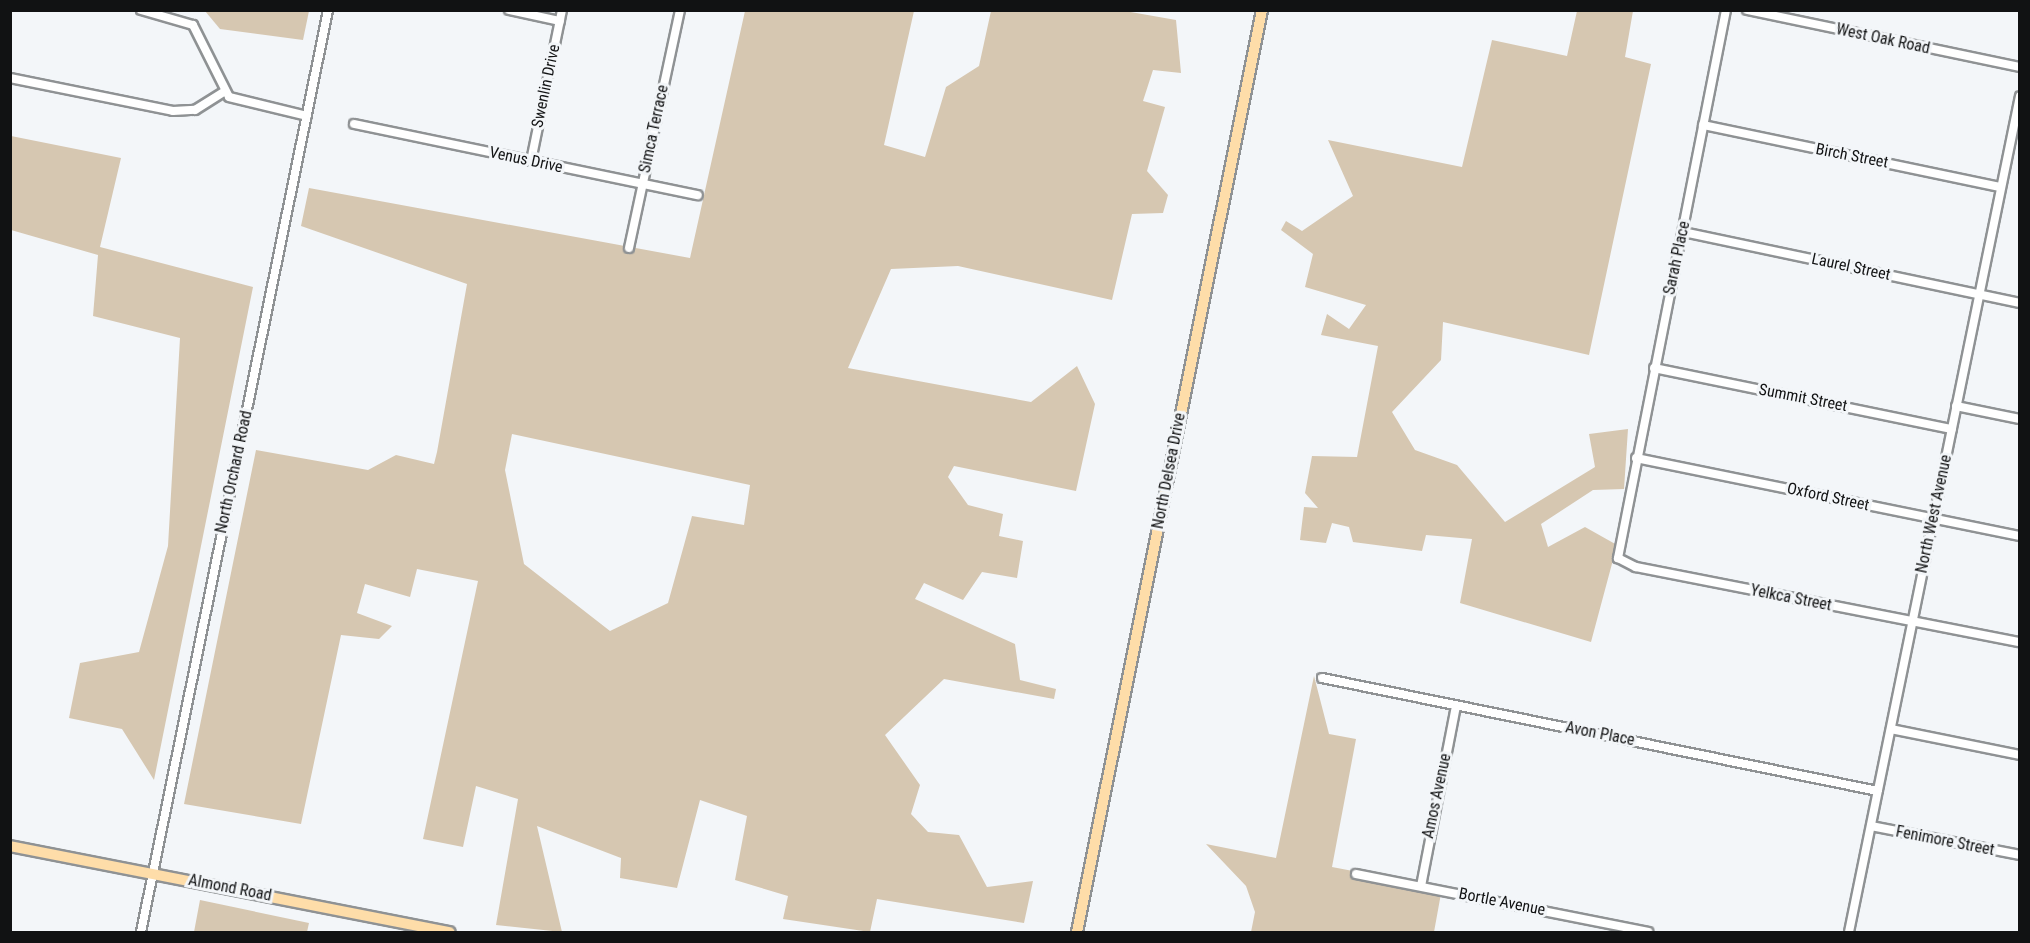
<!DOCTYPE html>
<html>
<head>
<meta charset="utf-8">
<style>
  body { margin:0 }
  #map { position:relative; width:2030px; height:943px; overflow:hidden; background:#f3f6f9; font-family:"Roboto Condensed",sans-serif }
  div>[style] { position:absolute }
  .green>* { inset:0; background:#d6c7b1 }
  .roads { filter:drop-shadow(2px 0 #8f9294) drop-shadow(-2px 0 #8f9294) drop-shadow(0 2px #8f9294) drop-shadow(0 -2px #8f9294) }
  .minor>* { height:8px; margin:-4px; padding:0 4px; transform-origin:4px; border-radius:4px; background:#fff }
  .major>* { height:10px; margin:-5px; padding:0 5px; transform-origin:5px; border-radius:5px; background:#fedda9 }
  span { translate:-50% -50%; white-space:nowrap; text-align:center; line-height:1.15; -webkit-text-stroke:6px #f3f6f9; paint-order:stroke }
  .street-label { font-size:16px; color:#111213 }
  .frame { position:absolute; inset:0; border:12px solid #111213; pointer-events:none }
</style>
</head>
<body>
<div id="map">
  <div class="green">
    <i style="clip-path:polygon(205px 11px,309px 11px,303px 40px,220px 29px)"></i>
    <i style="clip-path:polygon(evenodd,745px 11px,914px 11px,884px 145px,925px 157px,946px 87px,979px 66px,991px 11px,1125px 11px,1176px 20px,1181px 73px,1153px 70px,1143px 101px,1165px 107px,1147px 171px,1168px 195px,1163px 213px,1132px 214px,1112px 300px,958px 266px,891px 269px,848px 368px,1031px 402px,1077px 366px,1095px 404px,1076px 491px,954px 466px,948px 477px,968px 505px,1003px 514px,999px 536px,1023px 541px,1017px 578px,982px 572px,963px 600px,924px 583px,915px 599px,1015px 644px,1020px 680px,1056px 689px,1054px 699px,944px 679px,885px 735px,920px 785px,911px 814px,928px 832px,959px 835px,987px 887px,1033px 881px,1024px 923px,877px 899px,870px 932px,783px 919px,788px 896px,735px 880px,747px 816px,700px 800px,677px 888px,620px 878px,621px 858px,537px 826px,562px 932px,496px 925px,518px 799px,476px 786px,463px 847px,423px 839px,478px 581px,417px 569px,410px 597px,365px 584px,357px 613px,392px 626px,379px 639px,341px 635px,301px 824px,184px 804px,256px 450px,368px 470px,396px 455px,434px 464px,437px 452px,467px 284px,301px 226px,309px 188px,690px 258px,745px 11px,512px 434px,750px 485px,744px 525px,692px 516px,668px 603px,610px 631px,524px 564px,505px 470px,512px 434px)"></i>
    <i style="clip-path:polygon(1577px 11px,1633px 11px,1625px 57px,1651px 64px,1589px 355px,1443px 322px,1441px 360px,1392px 412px,1415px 450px,1457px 465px,1505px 522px,1595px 467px,1589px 434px,1628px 429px,1624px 489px,1593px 490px,1541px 524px,1548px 547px,1585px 527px,1617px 545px,1591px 642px,1460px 603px,1472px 539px,1426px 535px,1422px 551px,1353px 542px,1349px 527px,1332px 523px,1326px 543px,1300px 540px,1304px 507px,1318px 508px,1305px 493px,1312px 456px,1357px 457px,1378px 346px,1321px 335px,1327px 314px,1349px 329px,1366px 305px,1305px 287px,1313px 254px,1281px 230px,1286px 221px,1302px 231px,1353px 196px,1328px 140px,1462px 167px,1492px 40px,1567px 56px)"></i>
    <i style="clip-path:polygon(11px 136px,121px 158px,100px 247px,253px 287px,154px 780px,122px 729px,69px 718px,80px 663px,139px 652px,168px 546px,180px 338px,93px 316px,98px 255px,11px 230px)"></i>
    <i style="clip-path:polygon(1314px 676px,1329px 734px,1356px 739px,1332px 867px,1442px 888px,1434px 932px,1251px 932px,1255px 912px,1246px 886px,1206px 844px,1276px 858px)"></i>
    <i style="clip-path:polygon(200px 900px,309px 923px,307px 932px,194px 932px)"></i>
  </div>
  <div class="roads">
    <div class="minor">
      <i style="left:141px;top:10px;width:54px;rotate:16.1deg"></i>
      <i style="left:193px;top:25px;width:80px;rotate:63.4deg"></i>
      <i style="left:229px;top:97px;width:80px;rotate:13.7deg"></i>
      <i style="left:509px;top:10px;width:52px;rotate:12.2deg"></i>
      <i style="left:1726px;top:10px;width:559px;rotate:101.15deg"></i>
      <i style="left:1618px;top:558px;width:20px;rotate:27deg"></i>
      <i style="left:1636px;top:567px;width:391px;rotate:11.1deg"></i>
      <i style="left:1747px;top:10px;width:279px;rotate:11.8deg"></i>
      <i style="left:10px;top:78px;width:166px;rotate:11.4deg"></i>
      <i style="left:173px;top:111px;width:22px;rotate:-3deg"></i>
      <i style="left:195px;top:110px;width:34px;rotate:-32deg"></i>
      <i style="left:354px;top:124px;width:351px;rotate:11.7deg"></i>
      <i style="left:1703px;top:125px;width:303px;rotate:11.8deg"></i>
      <i style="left:531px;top:161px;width:154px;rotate:-78.4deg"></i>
      <i style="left:1683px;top:232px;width:344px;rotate:11.9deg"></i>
      <i style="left:629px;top:248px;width:243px;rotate:-77.9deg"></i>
      <i style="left:1654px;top:368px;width:304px;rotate:11.6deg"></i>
      <i style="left:1956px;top:406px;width:65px;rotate:11.5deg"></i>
      <i style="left:1636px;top:458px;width:392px;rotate:11.5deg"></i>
      <i style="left:1322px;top:678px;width:567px;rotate:11.49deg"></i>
      <i style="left:1891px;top:729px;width:132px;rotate:11.4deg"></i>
      <i style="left:1871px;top:826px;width:152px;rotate:11deg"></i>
      <i style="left:1356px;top:874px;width:298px;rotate:11.2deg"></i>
      <i style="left:1421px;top:886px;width:183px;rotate:-79deg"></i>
      <i style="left:141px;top:932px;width:941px;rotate:-78.53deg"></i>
      <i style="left:1849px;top:932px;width:853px;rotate:-78.44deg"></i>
    </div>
    <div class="major">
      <i style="left:10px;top:846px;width:448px;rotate:11.1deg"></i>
      <i style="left:1077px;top:932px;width:940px;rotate:-78.65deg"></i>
    </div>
  </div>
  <div class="street-label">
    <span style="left:1883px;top:39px;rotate:12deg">West Oak Road</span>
    <span style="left:546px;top:86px;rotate:-78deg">Swenlin Drive</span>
    <span style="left:654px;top:129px;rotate:-78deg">Simca Terrace</span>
    <span style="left:1852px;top:156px;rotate:11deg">Birch Street</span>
    <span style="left:526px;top:160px;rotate:12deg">Venus Drive</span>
    <span style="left:1677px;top:258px;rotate:-78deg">Sarah Place</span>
    <span style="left:1851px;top:267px;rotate:12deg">Laurel Street</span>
    <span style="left:1803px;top:398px;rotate:11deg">Summit Street</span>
    <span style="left:1169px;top:471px;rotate:-79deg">North Delsea Drive</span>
    <span style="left:234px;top:472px;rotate:-78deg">North Orchard Road</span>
    <span style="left:1828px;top:497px;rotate:12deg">Oxford Street</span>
    <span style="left:1934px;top:514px;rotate:-78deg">North West Avenue</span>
    <span style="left:1791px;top:598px;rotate:11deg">Yelkca Street</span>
    <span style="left:1600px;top:734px;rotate:11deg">Avon Place</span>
    <span style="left:1437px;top:796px;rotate:-78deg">Amos Avenue</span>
    <span style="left:1945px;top:841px;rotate:11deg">Fenimore Street</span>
    <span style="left:230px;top:888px;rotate:11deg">Almond Road</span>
    <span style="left:1502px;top:902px;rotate:11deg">Bortle Avenue</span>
  </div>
  <div class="frame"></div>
</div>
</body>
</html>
